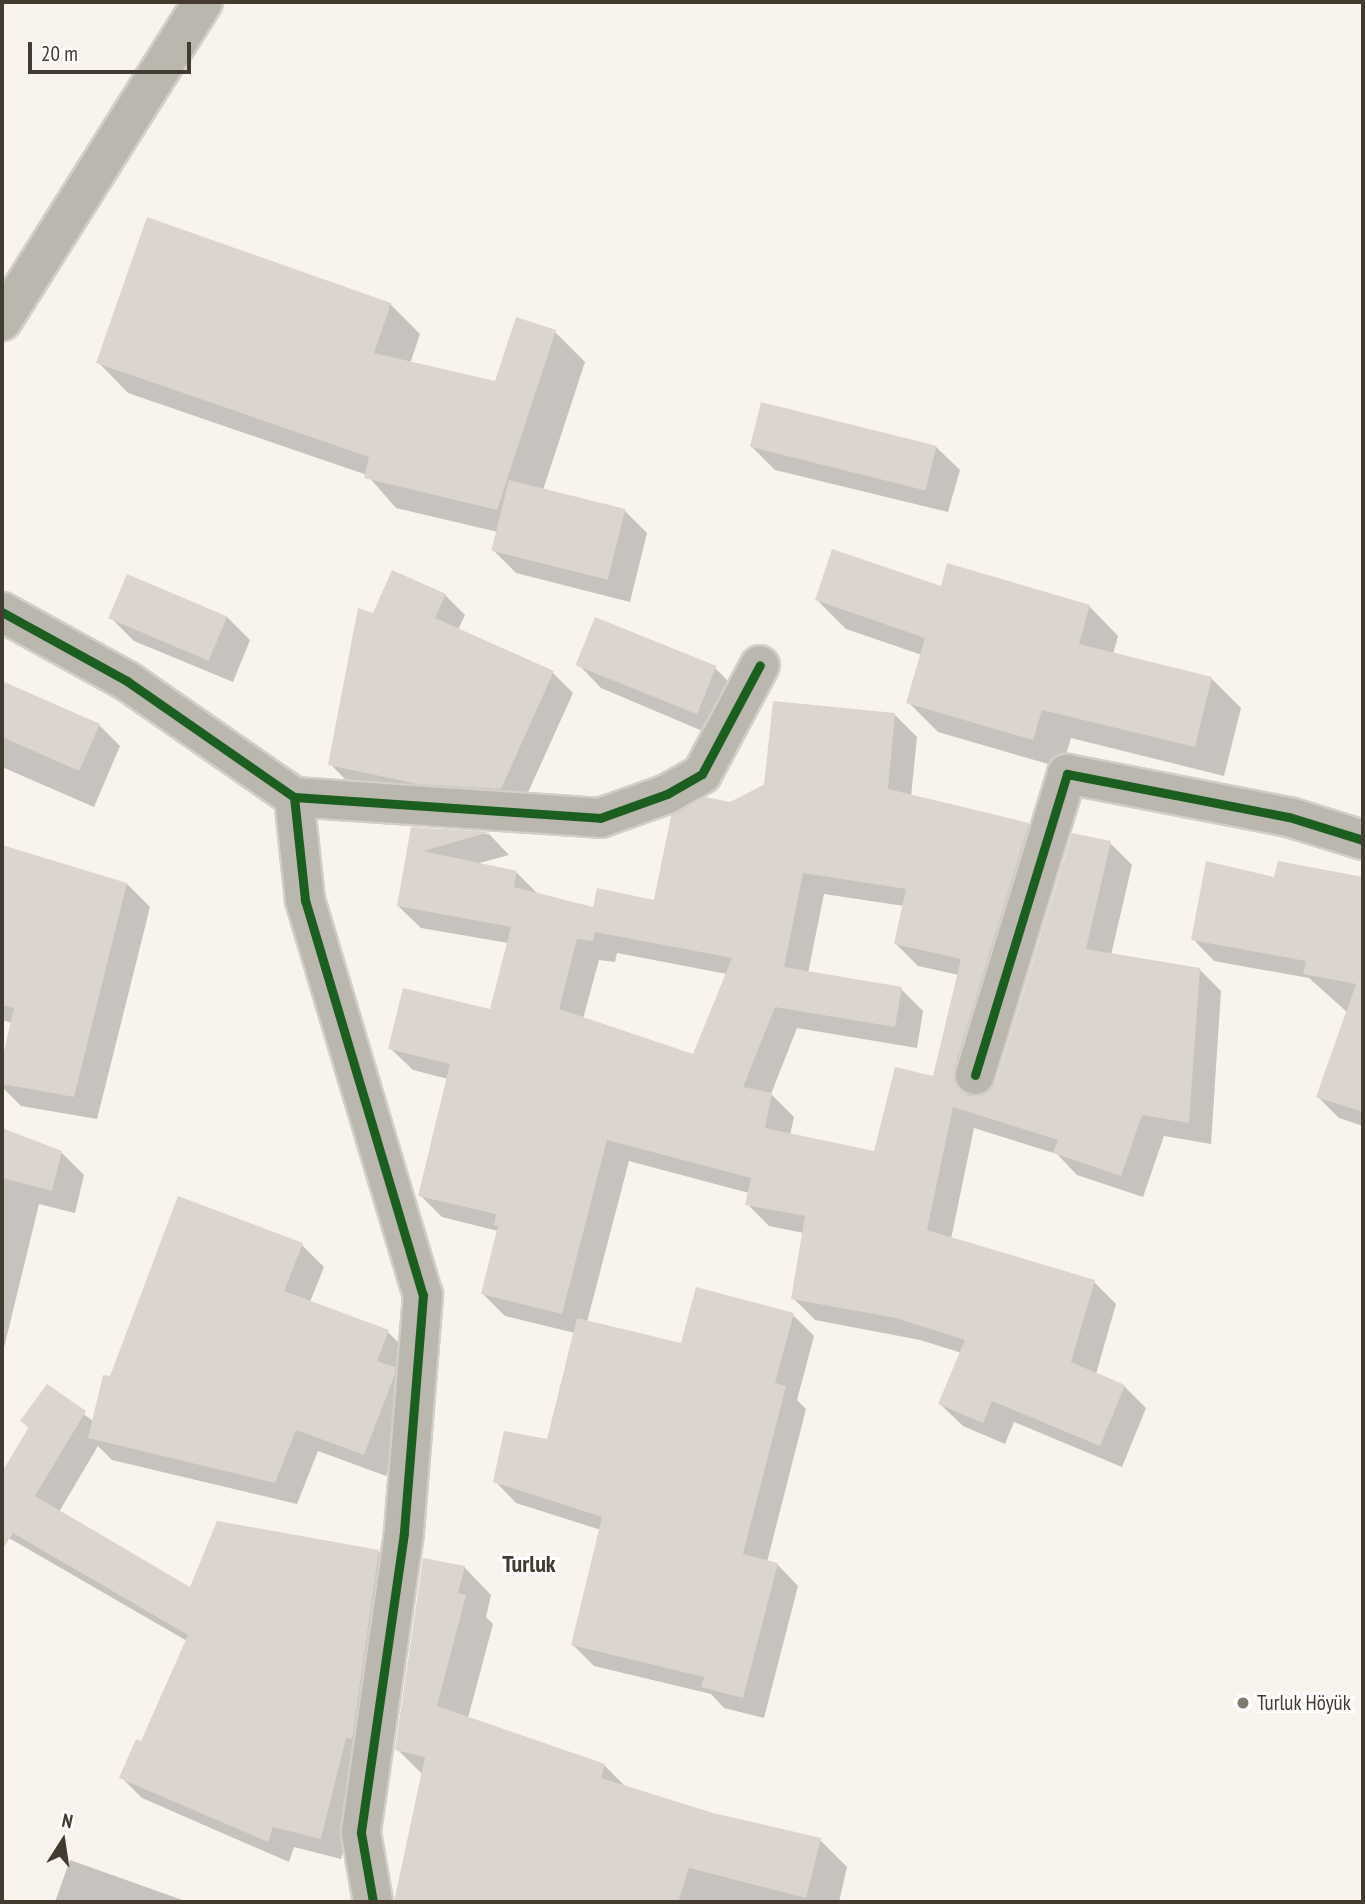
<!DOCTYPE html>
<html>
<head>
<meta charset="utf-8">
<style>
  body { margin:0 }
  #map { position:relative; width:1365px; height:1904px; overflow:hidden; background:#f8f3ed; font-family:"PT Sans Narrow",sans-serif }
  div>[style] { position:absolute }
  .shadow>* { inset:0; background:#0003 }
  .building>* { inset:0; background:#dcd4ce; transform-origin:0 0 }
  .roads { filter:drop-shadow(2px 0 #d3cec8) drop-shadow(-2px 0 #d3cec8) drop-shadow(0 2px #d3cec8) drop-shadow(0 -2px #d3cec8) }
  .minor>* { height:38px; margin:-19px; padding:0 19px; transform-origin:19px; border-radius:19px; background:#b9b7ae }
  .cycleway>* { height:9px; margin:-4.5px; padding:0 4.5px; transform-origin:4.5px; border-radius:4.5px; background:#1b5e20 }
  .dots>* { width:19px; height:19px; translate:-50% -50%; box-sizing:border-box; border:4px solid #fff; border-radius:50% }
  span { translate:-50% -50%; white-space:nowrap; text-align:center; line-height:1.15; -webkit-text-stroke:6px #fff; paint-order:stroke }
  .poi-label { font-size:21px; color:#433a30 }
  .left { translate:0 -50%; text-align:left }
  .quarter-label { font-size:24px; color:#433a30; font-weight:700 }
  .frame { position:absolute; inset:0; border:4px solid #433a30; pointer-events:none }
  .north { position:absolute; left:28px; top:1806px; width:70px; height:70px; -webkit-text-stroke:5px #fff; paint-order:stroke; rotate:12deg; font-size:19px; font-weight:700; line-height:28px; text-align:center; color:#433a30 }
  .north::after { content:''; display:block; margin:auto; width:24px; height:32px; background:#433a30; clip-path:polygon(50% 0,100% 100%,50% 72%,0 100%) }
  .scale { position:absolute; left:28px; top:42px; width:163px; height:32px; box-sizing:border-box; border:4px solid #433a30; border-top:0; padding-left:9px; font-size:21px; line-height:24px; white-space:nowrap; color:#433a30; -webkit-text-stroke:5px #fff; paint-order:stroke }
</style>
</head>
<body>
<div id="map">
  <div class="shadow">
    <i style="clip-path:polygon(390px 304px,420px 334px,410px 364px,496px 383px,555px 332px,585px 362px,543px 490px,624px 510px,647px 533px,630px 602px,516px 573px,493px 550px,498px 532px,396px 508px,367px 475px,128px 393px,98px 362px)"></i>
    <i style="clip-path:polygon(752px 447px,936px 447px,960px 470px,948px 512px,775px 470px)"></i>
    <i style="clip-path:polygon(942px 589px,1089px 606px,1118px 636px,1113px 654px,1212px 679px,1241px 708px,1224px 776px,1071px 738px,1062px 768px,938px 732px,908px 702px,922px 655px,846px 629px,817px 600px)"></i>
    <i style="clip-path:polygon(445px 595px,465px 615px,458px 630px,553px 673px,573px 693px,521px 808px,350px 784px,330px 764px,374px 615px)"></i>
    <i style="clip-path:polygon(227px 617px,250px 640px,233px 682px,134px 641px,111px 618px)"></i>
    <i style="clip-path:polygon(578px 664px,715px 668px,738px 691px,719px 738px,601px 688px)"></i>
    <i style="clip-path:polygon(2px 683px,99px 725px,120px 746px,94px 807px,2px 767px)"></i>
    <i style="clip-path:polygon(evenodd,895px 715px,917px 737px,911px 797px,1028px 824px,1050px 846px,977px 1097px,997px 1082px,1110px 843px,1132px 865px,1111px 955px,1199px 969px,1221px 991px,1211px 1144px,1164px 1136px,1143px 1197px,1077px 1175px,1057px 1154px,974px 1128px,951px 1239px,1094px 1282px,1116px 1304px,1096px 1374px,1124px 1386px,1146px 1408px,1122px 1467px,1014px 1422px,1005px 1444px,963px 1426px,940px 1404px,962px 1353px,920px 1340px,815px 1320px,793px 1298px,804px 1233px,769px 1226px,747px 1204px,749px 1193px,629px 1161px,587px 1322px,682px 1345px,793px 1315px,814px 1336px,797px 1400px,806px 1409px,767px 1562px,777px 1564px,798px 1586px,764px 1718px,724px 1708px,711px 1694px,594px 1666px,573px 1645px,601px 1530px,516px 1503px,495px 1481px,548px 1441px,575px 1333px,505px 1316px,483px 1294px,498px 1231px,442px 1217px,420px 1195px,448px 1079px,413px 1070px,390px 1048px,491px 1011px,508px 943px,421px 928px,398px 906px,412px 829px,489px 834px,509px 855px,476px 864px,516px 872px,539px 895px,594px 910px,655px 902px,730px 803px,895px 715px,824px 894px,904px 906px,896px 944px,918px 966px,959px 975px,935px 1078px,876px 1153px,790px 1135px,794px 1117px,771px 1094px,797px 1028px,917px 1048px,923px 1011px,901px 989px,808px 973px,824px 894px,895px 715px,617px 953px,727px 974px,694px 1056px,583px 1019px,599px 960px,615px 962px,617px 953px)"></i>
    <i style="clip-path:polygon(2px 846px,127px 884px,150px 907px,97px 1119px,21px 1106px,2px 1087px,12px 1023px,2px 1020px)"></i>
    <i style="clip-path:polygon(1279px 863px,1363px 879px,1363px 1126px,1339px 1118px,1318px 1097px,1348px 1013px,1309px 978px,1214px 961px,1193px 939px,1275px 879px)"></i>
    <i style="clip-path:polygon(2px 1130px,61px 1152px,84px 1175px,75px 1213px,39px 1204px,2px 1356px)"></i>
    <i style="clip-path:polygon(302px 1245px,324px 1267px,310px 1302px,388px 1332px,410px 1354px,416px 1391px,386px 1476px,318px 1451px,297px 1504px,112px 1460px,98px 1446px,59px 1512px,191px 1590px,379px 1552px,400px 1573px,367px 1758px,341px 1859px,294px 1847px,289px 1862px,142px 1798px,121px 1777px,142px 1744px,187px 1641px,2px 1534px,2px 1475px,30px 1429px,22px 1421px,47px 1387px,93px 1421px,111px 1378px)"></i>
    <i style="clip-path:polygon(464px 1567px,491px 1595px,486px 1617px,493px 1624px,468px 1718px,604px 1765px,626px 1787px,712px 1815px,820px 1840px,847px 1867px,839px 1902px,396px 1902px,423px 1775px,397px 1749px)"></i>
    <i style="clip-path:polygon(70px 1860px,188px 1902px,55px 1902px)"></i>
  </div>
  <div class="building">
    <i style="clip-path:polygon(147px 217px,391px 303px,374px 353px,495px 381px,516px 317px,556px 330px,497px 510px,364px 478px,369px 457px,96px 363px)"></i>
    <i style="left:761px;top:402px;width:181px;height:46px;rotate:14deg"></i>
    <i style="left:509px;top:480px;width:120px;height:73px;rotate:14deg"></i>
    <i style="clip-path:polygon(832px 549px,941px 586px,947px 563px,1090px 605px,1079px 644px,1212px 677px,1195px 747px,1042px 710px,1033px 740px,906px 703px,925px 638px,815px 600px)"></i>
    <i style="clip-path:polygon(392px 570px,446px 594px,435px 618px,554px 671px,501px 789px,418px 784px,328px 765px,358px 608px,373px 613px)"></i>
    <i style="left:127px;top:574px;width:109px;height:48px;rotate:23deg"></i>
    <i style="left:595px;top:617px;width:131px;height:52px;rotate:22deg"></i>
    <i style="clip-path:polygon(2px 681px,100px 724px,79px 771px,2px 737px)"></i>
    <i style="clip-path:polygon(evenodd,773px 701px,895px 713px,888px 789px,1029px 823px,954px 1069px,954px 1081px,968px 1096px,981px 1096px,996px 1081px,1072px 833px,1111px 841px,1086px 949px,1200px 968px,1189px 1123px,1142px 1115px,1121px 1176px,1053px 1153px,1058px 1140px,953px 1107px,927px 1230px,1095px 1280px,1071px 1362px,1125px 1385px,1100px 1446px,992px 1401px,983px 1423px,938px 1404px,965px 1340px,896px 1318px,791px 1299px,805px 1216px,745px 1205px,751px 1178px,607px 1140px,562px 1314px,481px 1294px,498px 1226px,494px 1225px,496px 1214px,418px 1196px,450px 1064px,388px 1049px,403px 988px,490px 1009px,511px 927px,397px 906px,411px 827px,490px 832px,423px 851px,517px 871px,514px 887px,593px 907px,597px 888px,654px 900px,671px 816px,706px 797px,730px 802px,764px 785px,773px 701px,803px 873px,906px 889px,894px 944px,961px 959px,933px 1076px,895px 1067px,874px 1151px,765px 1128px,772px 1093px,743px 1087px,775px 1007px,895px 1027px,902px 987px,784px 967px,803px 873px,773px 701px,595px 932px,732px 958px,693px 1054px,559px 1009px,577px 939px,593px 941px,595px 932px)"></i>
    <i style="clip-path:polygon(2px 845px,127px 883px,74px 1097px,2px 1084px,2px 1060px,14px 1008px,2px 1005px)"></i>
    <i style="clip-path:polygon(1206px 861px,1274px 877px,1278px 861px,1363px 877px,1363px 1112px,1316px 1097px,1356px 984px,1303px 974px,1306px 961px,1191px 940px)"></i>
    <i style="clip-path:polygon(2px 1128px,62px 1151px,52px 1191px,2px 1178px)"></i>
    <i style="clip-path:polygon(178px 1196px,303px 1243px,284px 1291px,389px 1330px,377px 1361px,395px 1367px,395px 1374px,364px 1455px,296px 1430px,275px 1483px,88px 1438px,103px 1375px,110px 1376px)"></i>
    <i style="clip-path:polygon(696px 1287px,794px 1313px,775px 1383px,786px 1386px,743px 1554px,778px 1563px,743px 1698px,701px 1687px,704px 1677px,571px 1645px,602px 1517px,493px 1482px,504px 1431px,547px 1439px,577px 1318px,681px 1343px)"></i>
    <i style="clip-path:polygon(47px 1384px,86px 1411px,35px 1496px,190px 1587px,217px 1521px,379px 1550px,352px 1739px,346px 1738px,321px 1839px,273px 1827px,268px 1842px,119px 1778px,136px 1739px,141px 1741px,188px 1635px,13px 1533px,2px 1550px,2px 1472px,29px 1427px,20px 1421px)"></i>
    <i style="clip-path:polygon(423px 1558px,465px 1566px,458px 1593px,466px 1595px,437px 1706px,605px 1764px,601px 1778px,713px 1813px,821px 1838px,806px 1898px,689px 1868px,678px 1902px,394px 1902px,425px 1757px,395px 1750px)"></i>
  </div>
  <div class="roads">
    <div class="minor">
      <i style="left:2px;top:321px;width:377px;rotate:-57.8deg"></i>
      <i style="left:2px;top:612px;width:143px;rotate:28.9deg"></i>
      <i style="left:127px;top:681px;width:203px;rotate:34.8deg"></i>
      <i style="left:294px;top:797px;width:307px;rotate:3.9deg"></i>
      <i style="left:600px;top:818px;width:71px;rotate:-19.7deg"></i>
      <i style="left:667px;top:794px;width:40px;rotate:-29.7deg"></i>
      <i style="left:702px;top:774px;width:123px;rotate:-62deg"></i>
      <i style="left:294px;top:797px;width:104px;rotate:83.9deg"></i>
      <i style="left:305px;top:900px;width:412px;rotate:73.4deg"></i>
      <i style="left:423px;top:1295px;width:239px;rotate:94.6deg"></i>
      <i style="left:404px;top:1533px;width:303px;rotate:98.2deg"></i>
      <i style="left:361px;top:1833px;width:70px;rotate:80.1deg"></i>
      <i style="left:975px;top:1075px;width:315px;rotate:-73deg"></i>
      <i style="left:1067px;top:774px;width:226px;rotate:11deg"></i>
      <i style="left:1289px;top:817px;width:77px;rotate:17.3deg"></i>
    </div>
  </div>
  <div class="cycleway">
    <i style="left:2px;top:612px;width:143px;rotate:28.9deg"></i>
    <i style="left:127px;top:681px;width:203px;rotate:34.8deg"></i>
    <i style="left:294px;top:797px;width:307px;rotate:3.9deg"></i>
    <i style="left:600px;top:818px;width:71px;rotate:-19.7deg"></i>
    <i style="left:667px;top:794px;width:40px;rotate:-29.7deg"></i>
    <i style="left:702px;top:774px;width:123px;rotate:-62deg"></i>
    <i style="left:294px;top:797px;width:104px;rotate:83.9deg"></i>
    <i style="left:305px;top:900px;width:412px;rotate:73.4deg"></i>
    <i style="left:423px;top:1295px;width:239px;rotate:94.6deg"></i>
    <i style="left:404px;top:1533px;width:303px;rotate:98.2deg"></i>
    <i style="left:361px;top:1833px;width:70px;rotate:80.1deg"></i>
    <i style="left:975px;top:1075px;width:315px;rotate:-73deg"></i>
    <i style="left:1067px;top:774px;width:226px;rotate:11deg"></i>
    <i style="left:1289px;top:817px;width:77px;rotate:17.3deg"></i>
  </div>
  <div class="dots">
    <i style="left:1243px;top:1703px;background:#827b72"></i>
  </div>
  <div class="poi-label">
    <span class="left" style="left:1257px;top:1703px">Turluk Höyük</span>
  </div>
  <div class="quarter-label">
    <span style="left:529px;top:1564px">Turluk</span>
  </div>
  <div class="frame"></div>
  <div class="north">N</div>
  <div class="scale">20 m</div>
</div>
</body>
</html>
